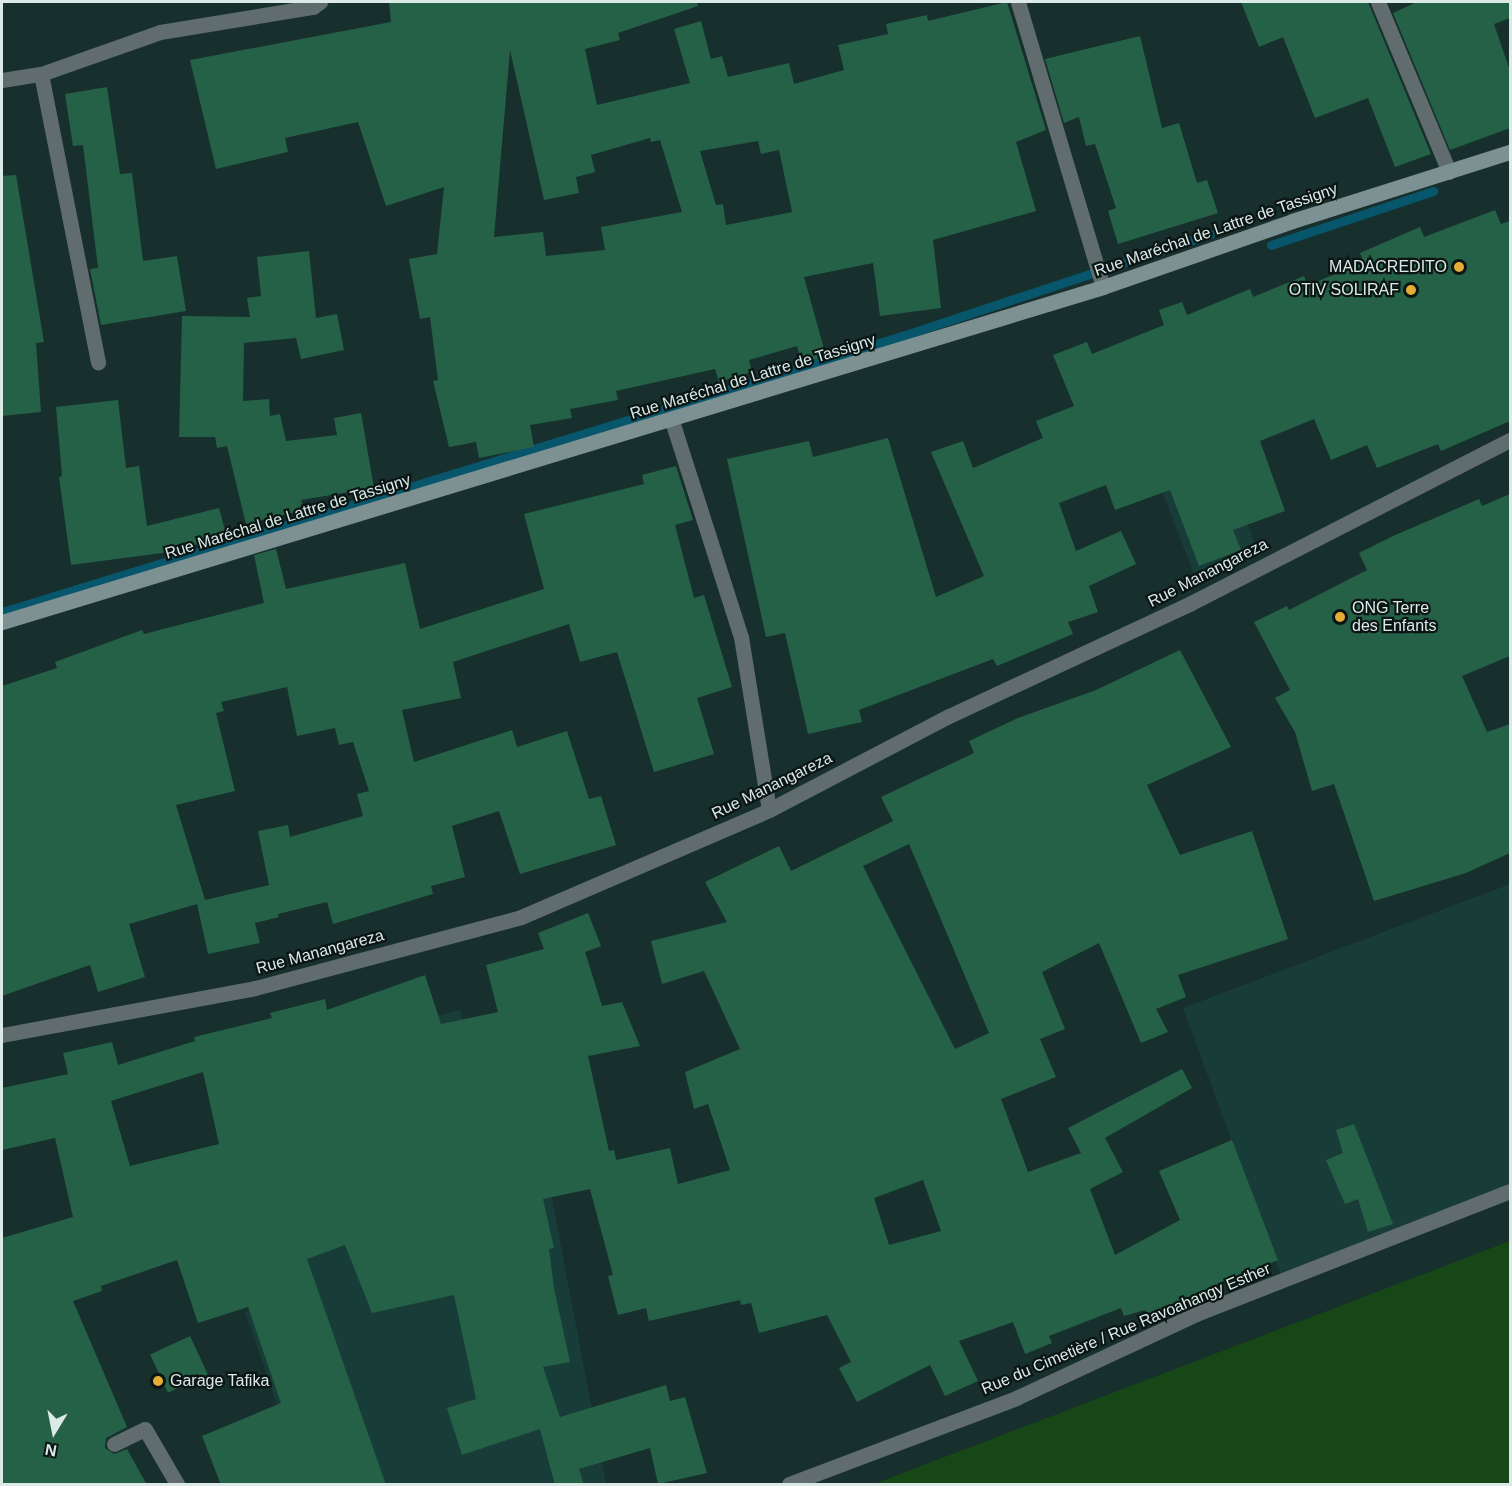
<!DOCTYPE html>
<html>
<head>
<meta charset="utf-8">
<style>
  body { margin:0 }
  #map { position:relative; width:1512px; height:1486px; overflow:hidden; background:#17302d; font-family:Helvetica,sans-serif }
  div>[style] { position:absolute }
  .built>* { inset:0; background:#183c37; transform-origin:0 0 }
  .green>* { inset:0; background:#174716 }
  .stream>* { height:9px; margin:-4.5px; padding:0 4.5px; transform-origin:4.5px; border-radius:4.5px; background:#07566c }
  .building>* { inset:0; background:#246147; transform-origin:0 0 }
  .street>* { height:15px; margin:-7.5px; padding:0 7.5px; transform-origin:7.5px; border-radius:7.5px; background:#606c6d }
  .secondary>* { height:15px; margin:-7.5px; padding:0 7.5px; transform-origin:7.5px; border-radius:7.5px; background:#7e9192 }
  .dots>* { width:16px; height:16px; translate:-50% -50%; box-sizing:border-box; border:3px solid #0b1614; border-radius:50% }
  span { translate:-50% -50%; white-space:nowrap; text-align:center; line-height:1.15; -webkit-text-stroke:4.5px #0b1614; paint-order:stroke }
  .street-label { font-size:16px; color:#dbeae7 }
  .poi-label { font-size:16px; color:#dbeae7 }
  .right { translate:-100% -50%; text-align:right }
  .left { translate:0 -50%; text-align:left }
  .frame { position:absolute; inset:0; border:3px solid #dbeae7; pointer-events:none }
  .north { position:absolute; left:24px; top:1402px; width:60px; height:60px; -webkit-text-stroke:4px #0b1614; paint-order:stroke; rotate:190deg; font-size:16px; font-weight:700; line-height:24px; text-align:center; color:#dbeae7 }
  .north::after { content:''; display:block; margin:auto; width:21px; height:27px; background:#dbeae7; clip-path:polygon(50% 0,100% 100%,50% 72%,0 100%) }
</style>
</head>
<body>
<div id="map">
  <div class="built">
    <i style="left:1226px;top:468px;width:86px;height:68px;rotate:69deg"></i>
    <i style="clip-path:polygon(1510px 884px,1510px 1188px,1282px 1278px,1183px 1008px)"></i>
    <i style="clip-path:polygon(460px 1010px,483px 1091px,530px 1082px,606px 1484px,305px 1484px,245px 1312px,308px 1293px,260px 1102px,359px 1036px)"></i>
  </div>
  <div class="green">
    <i style="clip-path:polygon(1510px 1241px,1510px 1484px,874px 1484px)"></i>
  </div>
  <div class="stream">
    <i style="left:1271px;top:245px;width:171px;rotate:-18.4deg"></i>
    <i style="left:2px;top:612px;width:941px;rotate:-17.05deg"></i>
    <i style="left:902px;top:336px;width:325px;rotate:-18.3deg"></i>
  </div>
  <div class="building">
    <i style="clip-path:polygon(evenodd,389px 2px,697px 2px,698px 6px,618px 33px,620px 40px,585px 49px,597px 105px,690px 83px,674px 29px,701px 21px,711px 59px,722px 56px,728px 77px,789px 63px,794px 84px,844px 70px,838px 45px,888px 34px,886px 24px,927px 15px,928px 21px,1007px 2px,1046px 130px,1016px 142px,1036px 211px,933px 240px,941px 308px,880px 316px,873px 263px,804px 277px,826px 356px,802px 363px,797px 346px,749px 360px,752px 372px,719px 382px,715px 369px,616px 391px,618px 400px,570px 409px,572px 418px,530px 425px,534px 447px,479px 458px,476px 442px,449px 447px,433px 381px,438px 380px,430px 317px,420px 319px,409px 259px,437px 254px,444px 187px,386px 206px,358px 122px,285px 138px,288px 152px,216px 169px,190px 60px,391px 22px,389px 2px,510px 50px,544px 200px,579px 193px,576px 177px,595px 172px,591px 155px,650px 138px,651px 142px,660px 140px,682px 212px,601px 227px,605px 250px,546px 256px,543px 232px,494px 237px,510px 50px,389px 2px,758px 141px,761px 154px,779px 150px,792px 212px,726px 225px,723px 204px,716px 205px,700px 151px,758px 141px)"></i>
    <i style="clip-path:polygon(1241px 2px,1368px 2px,1431px 154px,1395px 167px,1368px 98px,1315px 118px,1283px 37px,1259px 47px)"></i>
    <i style="clip-path:polygon(1417px 2px,1510px 2px,1510px 18px,1494px 24px,1510px 71px,1510px 128px,1450px 150px,1393px 13px)"></i>
    <i style="clip-path:polygon(1140px 36px,1162px 128px,1179px 123px,1197px 183px,1207px 180px,1218px 213px,1118px 244px,1108px 211px,1116px 208px,1095px 144px,1086px 146px,1079px 117px,1064px 123px,1045px 59px)"></i>
    <i style="clip-path:polygon(107px 87px,120px 174px,132px 173px,143px 261px,177px 256px,186px 311px,101px 325px,90px 269px,98px 268px,83px 145px,73px 146px,65px 94px)"></i>
    <i style="clip-path:polygon(16px 175px,44px 342px,36px 343px,41px 412px,2px 416px,2px 176px)"></i>
    <i style="clip-path:polygon(1495px 210px,1501px 224px,1510px 221px,1510px 421px,1441px 451px,1438px 444px,1377px 468px,1367px 445px,1331px 460px,1314px 419px,1260px 441px,1285px 511px,1233px 530px,1241px 550px,1199px 566px,1170px 490px,1115px 510px,1106px 485px,1059px 503px,1076px 551px,1121px 531px,1136px 564px,1089px 586px,1098px 612px,1068px 622px,1073px 634px,997px 666px,993px 659px,859px 710px,862px 722px,808px 734px,785px 633px,766px 637px,727px 459px,809px 441px,813px 457px,888px 438px,936px 597px,984px 576px,931px 452px,963px 441px,973px 468px,1043px 438px,1036px 421px,1074px 406px,1053px 355px,1087px 342px,1092px 354px,1164px 325px,1159px 310px,1182px 302px,1187px 315px,1250px 289px,1253px 297px,1304px 276px,1306px 282px,1311px 280px,1313px 283px,1364px 263px,1360px 253px,1420px 227px,1424px 237px)"></i>
    <i style="clip-path:polygon(309px 251px,316px 318px,337px 314px,344px 350px,301px 359px,296px 338px,244px 343px,243px 401px,269px 399px,270px 416px,280px 414px,286px 441px,337px 435px,334px 418px,361px 413px,374px 488px,301px 500px,304px 510px,246px 524px,227px 446px,217px 448px,215px 437px,179px 437px,182px 316px,250px 317px,247px 298px,261px 296px,257px 257px)"></i>
    <i style="clip-path:polygon(118px 400px,126px 468px,139px 466px,147px 526px,219px 508px,227px 537px,162px 553px,71px 565px,59px 477px,62px 476px,56px 407px)"></i>
    <i style="clip-path:polygon(evenodd,676px 466px,693px 520px,675px 525px,694px 598px,704px 595px,732px 687px,697px 698px,714px 754px,654px 772px,617px 652px,580px 662px,569px 624px,453px 662px,461px 698px,402px 710px,414px 762px,512px 730px,517px 747px,567px 731px,589px 799px,601px 796px,616px 845px,520px 874px,499px 811px,452px 826px,465px 877px,431px 886px,433px 894px,333px 924px,327px 902px,278px 914px,279px 917px,255px 923px,260px 943px,208px 954px,197px 904px,129px 924px,145px 977px,98px 992px,90px 965px,2px 996px,2px 686px,57px 668px,55px 662px,142px 630px,144px 634px,264px 603px,254px 555px,276px 549px,286px 589px,405px 563px,420px 629px,544px 589px,524px 514px,644px 484px,642px 475px,676px 466px,287px 687px,297px 736px,335px 728px,339px 745px,353px 742px,369px 791px,357px 794px,363px 816px,290px 837px,288px 825px,258px 831px,269px 885px,205px 900px,176px 805px,235px 791px,216px 713px,224px 711px,221px 702px,287px 687px)"></i>
    <i style="clip-path:polygon(1510px 494px,1510px 656px,1462px 676px,1487px 732px,1510px 724px,1510px 853px,1466px 873px,1374px 901px,1334px 784px,1312px 791px,1295px 732px,1275px 698px,1290px 690px,1254px 622px,1287px 606px,1289px 610px,1367px 570px,1359px 553px,1393px 536px,1479px 499px,1482px 506px)"></i>
    <i style="clip-path:polygon(evenodd,1180px 650px,1231px 747px,1147px 785px,1180px 855px,1252px 831px,1288px 939px,1178px 975px,1186px 997px,1156px 1009px,1168px 1032px,1141px 1043px,1099px 943px,1042px 972px,1065px 1029px,1040px 1039px,1056px 1077px,1001px 1099px,1028px 1172px,1081px 1153px,1068px 1128px,1182px 1069px,1192px 1088px,1105px 1138px,1123px 1172px,1090px 1189px,1115px 1255px,1180px 1220px,1159px 1171px,1232px 1140px,1278px 1260px,1147px 1314px,1145px 1310px,1124px 1316px,1121px 1308px,1049px 1336px,1052px 1343px,1025px 1354px,1013px 1322px,959px 1341px,978px 1381px,945px 1396px,930px 1365px,857px 1402px,839px 1368px,851px 1362px,827px 1315px,759px 1333px,751px 1303px,741px 1305px,740px 1300px,649px 1321px,646px 1308px,618px 1315px,608px 1276px,613px 1275px,590px 1189px,543px 1199px,554px 1248px,549px 1249px,554px 1288px,570px 1362px,543px 1367px,560px 1417px,666px 1385px,670px 1401px,685px 1397px,707px 1473px,658px 1484px,650px 1448px,579px 1469px,584px 1485px,555px 1485px,540px 1429px,462px 1455px,447px 1408px,476px 1399px,454px 1295px,372px 1313px,345px 1245px,307px 1259px,386px 1485px,221px 1485px,202px 1436px,281px 1403px,248px 1307px,198px 1323px,177px 1260px,101px 1286px,102px 1291px,73px 1301px,127px 1427px,106px 1438px,105px 1448px,114px 1454px,127px 1449px,147px 1485px,2px 1485px,2px 1238px,73px 1217px,55px 1138px,2px 1150px,2px 1088px,68px 1074px,63px 1053px,112px 1042px,118px 1065px,195px 1041px,194px 1037px,272px 1018px,270px 1013px,325px 999px,327px 1010px,425px 975px,441px 1024px,498px 1012px,486px 965px,544px 949px,538px 933px,588px 913px,601px 946px,585px 952px,602px 1006px,622px 1002px,640px 1046px,588px 1056px,609px 1151px,614px 1150px,616px 1160px,670px 1148px,678px 1184px,730px 1170px,708px 1104px,694px 1109px,685px 1072px,740px 1049px,704px 971px,662px 984px,651px 941px,727px 922px,705px 882px,779px 846px,791px 871px,893px 821px,881px 797px,974px 753px,969px 741px,1018px 718px,1096px 690px,1180px 650px,909px 844px,989px 1033px,955px 1049px,863px 866px,909px 844px,1180px 650px,203px 1072px,219px 1144px,130px 1166px,111px 1101px,203px 1072px,1180px 650px,923px 1180px,941px 1231px,889px 1245px,874px 1198px,923px 1180px)"></i>
    <i style="clip-path:polygon(1354px 1124px,1393px 1224px,1368px 1232px,1358px 1199px,1345px 1204px,1326px 1160px,1343px 1153px,1336px 1130px)"></i>
    <i style="left:190px;top:1336px;width:42px;height:44px;rotate:65deg"></i>
  </div>
  <div class="street">
    <i style="left:1018px;top:2px;width:297px;rotate:73.4deg"></i>
    <i style="left:1378px;top:2px;width:184px;rotate:67.3deg"></i>
    <i style="left:41px;top:74px;width:294px;rotate:78.8deg"></i>
    <i style="left:2px;top:80px;width:39px;rotate:-9deg"></i>
    <i style="left:41px;top:74px;width:126px;rotate:-19.4deg"></i>
    <i style="left:160px;top:32px;width:155px;rotate:-9.3deg"></i>
    <i style="left:313px;top:7px;width:9px;rotate:-36deg"></i>
    <i style="left:672px;top:421px;width:227px;rotate:72.3deg"></i>
    <i style="left:741px;top:637px;width:175px;rotate:80.8deg"></i>
    <i style="left:2px;top:1035px;width:257px;rotate:-10.5deg"></i>
    <i style="left:255px;top:988px;width:275px;rotate:-14.9deg"></i>
    <i style="left:521px;top:917px;width:270px;rotate:-23.3deg"></i>
    <i style="left:769px;top:810px;width:203px;rotate:-27.6deg"></i>
    <i style="left:949px;top:716px;width:267px;rotate:-25deg"></i>
    <i style="left:1191px;top:603px;width:358px;rotate:-27.1deg"></i>
    <i style="left:114px;top:1444px;width:34px;rotate:-26deg"></i>
    <i style="left:145px;top:1429px;width:64px;rotate:59.8deg"></i>
    <i style="left:789px;top:1484px;width:243px;rotate:-20.7deg"></i>
    <i style="left:1016px;top:1398px;width:199px;rotate:-25deg"></i>
    <i style="left:1196px;top:1314px;width:337px;rotate:-21.4deg"></i>
  </div>
  <div class="secondary">
    <i style="left:2px;top:622px;width:1151px;rotate:-16.92deg"></i>
    <i style="left:1103px;top:287px;width:200px;rotate:-19.2deg"></i>
    <i style="left:1292px;top:221px;width:229px;rotate:-17.6deg"></i>
  </div>
  <div class="dots">
    <i style="left:1459px;top:267px;background:#e4ad35"></i>
    <i style="left:1411px;top:290px;background:#e4ad35"></i>
    <i style="left:1340px;top:617px;background:#e4ad35"></i>
    <i style="left:158px;top:1381px;background:#e4ad35"></i>
  </div>
  <div class="street-label">
    <span style="left:1216px;top:230px;rotate:-19deg">Rue Maréchal de Lattre de Tassigny</span>
    <span style="left:753px;top:377px;rotate:-17deg">Rue Maréchal de Lattre de Tassigny</span>
    <span style="left:288px;top:517px;rotate:-17deg">Rue Maréchal de Lattre de Tassigny</span>
    <span style="left:1208px;top:573px;rotate:-27deg">Rue Manangareza</span>
    <span style="left:772px;top:786px;rotate:-26deg">Rue Manangareza</span>
    <span style="left:320px;top:952px;rotate:-15deg">Rue Manangareza</span>
    <span style="left:1126px;top:1329px;rotate:-23deg">Rue du Cimetière / Rue Ravoahangy Esther</span>
  </div>
  <div class="poi-label">
    <span class="right" style="left:1447px;top:267px">MADACREDITO</span>
    <span class="right" style="left:1399px;top:290px">OTIV SOLIRAF</span>
    <span class="left" style="left:1352px;top:617px">ONG Terre<br>des Enfants</span>
    <span class="left" style="left:170px;top:1381px">Garage Tafika</span>
  </div>
  <div class="frame"></div>
  <div class="north">N</div>
</div>
</body>
</html>
